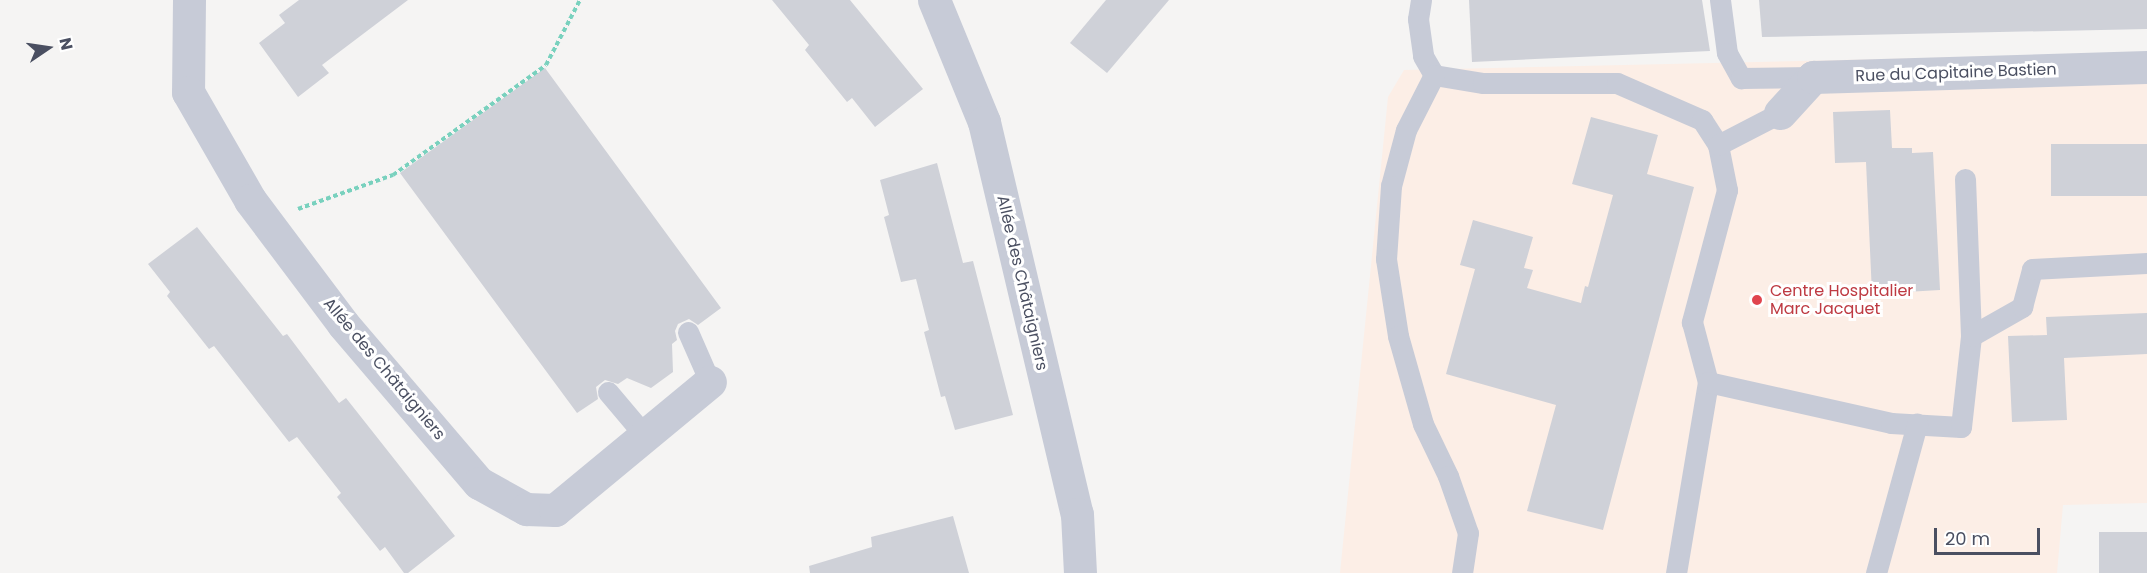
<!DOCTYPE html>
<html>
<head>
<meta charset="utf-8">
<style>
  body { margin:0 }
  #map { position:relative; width:2147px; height:573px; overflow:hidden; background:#f5f4f3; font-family:Poppins,sans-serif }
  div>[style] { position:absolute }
  .medical>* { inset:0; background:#fceee6 }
  .building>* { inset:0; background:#cfd1d8; transform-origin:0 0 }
  .path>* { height:4px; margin-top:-2px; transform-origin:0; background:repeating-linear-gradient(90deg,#79d1be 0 4.5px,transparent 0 7.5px) }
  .lane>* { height:21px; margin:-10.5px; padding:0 10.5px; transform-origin:10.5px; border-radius:10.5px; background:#c7cbd7 }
  .street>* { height:33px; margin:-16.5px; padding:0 16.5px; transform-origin:16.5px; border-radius:16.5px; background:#c7cbd7 }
  .dots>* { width:16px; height:16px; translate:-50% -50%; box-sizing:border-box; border:3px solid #fff; border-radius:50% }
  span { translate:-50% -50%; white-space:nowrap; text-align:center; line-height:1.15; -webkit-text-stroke:6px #fff; paint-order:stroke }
  .street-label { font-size:16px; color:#4a4f61 }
  .health-label { font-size:16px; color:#be3a42 }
  .left { translate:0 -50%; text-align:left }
  .north { position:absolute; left:18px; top:18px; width:60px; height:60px; -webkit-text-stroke:4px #fff; paint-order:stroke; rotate:77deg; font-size:16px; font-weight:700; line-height:24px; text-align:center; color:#4a4f61 }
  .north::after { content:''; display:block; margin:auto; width:21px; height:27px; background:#4a4f61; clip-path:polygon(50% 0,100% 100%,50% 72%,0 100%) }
  .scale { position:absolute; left:1934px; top:528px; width:106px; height:27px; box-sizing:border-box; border:3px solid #4a4f61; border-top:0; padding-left:8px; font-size:18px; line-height:21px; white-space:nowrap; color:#4a4f61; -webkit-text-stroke:4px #fff; paint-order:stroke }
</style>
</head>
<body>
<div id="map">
  <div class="medical">
    <i style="clip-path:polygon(2147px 53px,2147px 503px,2063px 505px,2057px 573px,1340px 573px,1388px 97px,1404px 70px)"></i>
  </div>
  <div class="building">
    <i style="clip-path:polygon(299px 0,408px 0,322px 65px,329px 73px,298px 97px,259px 43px,285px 23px,279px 15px)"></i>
    <i style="clip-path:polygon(772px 0,850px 0,923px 89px,875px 127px,852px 98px,847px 102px,805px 50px,809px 45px)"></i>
    <i style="clip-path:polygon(1106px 0,1169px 0,1107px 73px,1070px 43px)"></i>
    <i style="clip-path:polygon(1469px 0,1702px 0,1710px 51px,1472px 62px)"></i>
    <i style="clip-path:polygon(1759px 0,2147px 0,2147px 29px,1762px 37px)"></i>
    <i style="clip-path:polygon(545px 68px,721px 308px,698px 325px,689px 319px,678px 324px,675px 331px,677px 340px,672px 344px,673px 372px,651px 388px,627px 378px,618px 384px,605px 380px,596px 387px,598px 399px,577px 413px,400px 173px)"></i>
    <i style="clip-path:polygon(1890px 110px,1892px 148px,1912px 148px,1912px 153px,1933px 152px,1940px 290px,1872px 294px,1866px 162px,1835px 163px,1833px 112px)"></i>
    <i style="clip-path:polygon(1591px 117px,1658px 135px,1647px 174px,1694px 187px,1603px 530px,1527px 511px,1556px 405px,1446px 374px,1475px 269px,1460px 265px,1473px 220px,1533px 237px,1524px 268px,1533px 270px,1527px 288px,1581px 303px,1585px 286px,1588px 287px,1613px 195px,1572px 184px)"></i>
    <i style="left:2147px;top:144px;width:52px;height:96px;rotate:90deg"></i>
    <i style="clip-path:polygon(937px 163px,963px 263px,973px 261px,1013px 415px,955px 430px,945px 396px,941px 397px,924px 332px,929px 330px,916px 279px,901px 282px,884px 217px,889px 215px,880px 180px)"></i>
    <i style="clip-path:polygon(197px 227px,283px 336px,287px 334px,339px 403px,346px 398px,455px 536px,408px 573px,404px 573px,385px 547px,380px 551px,337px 497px,341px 493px,297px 437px,289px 442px,214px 346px,209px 349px,167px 296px,170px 292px,148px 264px)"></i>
    <i style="clip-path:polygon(2147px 313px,2147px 354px,2064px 358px,2067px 420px,2012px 422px,2008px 336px,2047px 335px,2046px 317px)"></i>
    <i style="clip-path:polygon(953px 516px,969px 573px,810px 573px,809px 566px,872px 547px,871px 537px)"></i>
    <i style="left:2147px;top:532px;width:41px;height:48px;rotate:90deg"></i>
  </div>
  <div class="path">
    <i style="left:298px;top:209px;width:101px;rotate:-19.7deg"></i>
    <i style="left:393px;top:175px;width:188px;rotate:-35.7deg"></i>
    <i style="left:546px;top:65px;width:73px;rotate:-62.4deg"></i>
  </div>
  <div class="lane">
    <i style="left:1421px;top:0;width:19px;rotate:99deg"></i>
    <i style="left:1418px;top:19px;width:37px;rotate:82deg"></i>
    <i style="left:1423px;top:56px;width:22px;rotate:60deg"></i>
    <i style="left:1720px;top:0;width:53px;rotate:82.5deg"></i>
    <i style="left:1727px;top:53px;width:29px;rotate:61deg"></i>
    <i style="left:1741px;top:78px;width:72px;rotate:-0.8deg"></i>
    <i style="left:1434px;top:75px;width:50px;rotate:9.3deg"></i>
    <i style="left:1483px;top:83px;width:134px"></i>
    <i style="left:1617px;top:83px;width:93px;rotate:23.5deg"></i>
    <i style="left:1702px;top:120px;width:30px;rotate:57deg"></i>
    <i style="left:1718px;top:145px;width:46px;rotate:78.7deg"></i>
    <i style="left:1727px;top:190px;width:137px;rotate:104.9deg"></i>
    <i style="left:1692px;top:322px;width:62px;rotate:75.1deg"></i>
    <i style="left:1708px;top:382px;width:194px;rotate:99.5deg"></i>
    <i style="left:1434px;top:75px;width:62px;rotate:117deg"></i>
    <i style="left:1406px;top:130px;width:58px;rotate:105deg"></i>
    <i style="left:1391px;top:186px;width:73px;rotate:93.9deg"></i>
    <i style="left:1386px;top:259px;width:78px;rotate:81.1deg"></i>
    <i style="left:1398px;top:336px;width:91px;rotate:74.1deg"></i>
    <i style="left:1423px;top:424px;width:58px;rotate:64.3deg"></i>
    <i style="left:1448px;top:476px;width:60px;rotate:70.7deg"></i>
    <i style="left:1468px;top:533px;width:40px;rotate:98.5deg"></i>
    <i style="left:1718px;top:145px;width:70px;rotate:-27.3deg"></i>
    <i style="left:1965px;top:179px;width:157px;rotate:87.8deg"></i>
    <i style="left:688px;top:332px;width:55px;rotate:66.3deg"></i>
    <i style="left:1708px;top:382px;width:188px;rotate:12.6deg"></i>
    <i style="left:1891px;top:423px;width:70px;rotate:3.3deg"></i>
    <i style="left:1961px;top:427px;width:92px;rotate:-83.7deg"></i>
    <i style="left:1971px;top:336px;width:59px;rotate:-29.6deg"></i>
    <i style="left:2022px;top:307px;width:39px;rotate:-75deg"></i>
    <i style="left:2032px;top:269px;width:115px;rotate:-3deg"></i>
    <i style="left:608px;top:392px;width:57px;rotate:49.9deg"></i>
    <i style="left:1876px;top:573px;width:155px;rotate:-74.6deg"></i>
  </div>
  <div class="street">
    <i style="left:189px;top:0;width:92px;rotate:90.6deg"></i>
    <i style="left:188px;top:92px;width:125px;rotate:60.1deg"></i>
    <i style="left:250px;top:200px;width:155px;rotate:53.1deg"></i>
    <i style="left:343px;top:324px;width:209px;rotate:49.5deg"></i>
    <i style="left:479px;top:483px;width:54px;rotate:29deg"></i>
    <i style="left:526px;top:509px;width:29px;rotate:2deg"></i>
    <i style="left:555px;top:510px;width:201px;rotate:-39.6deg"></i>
    <i style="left:934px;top:0;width:132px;rotate:67.7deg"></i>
    <i style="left:984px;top:122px;width:403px;rotate:76.7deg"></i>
    <i style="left:1077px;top:514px;width:59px;rotate:87.1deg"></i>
    <i style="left:1780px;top:113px;width:49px;rotate:-47.5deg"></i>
    <i style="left:1813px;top:77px;width:334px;rotate:-1.7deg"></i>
  </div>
  <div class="dots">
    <i style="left:1757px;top:300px;background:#e0444e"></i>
  </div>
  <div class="street-label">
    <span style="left:1956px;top:73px;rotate:-2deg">Rue du Capitaine Bastien</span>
    <span style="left:1022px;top:283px;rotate:77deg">Allée des Châtaigniers</span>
    <span style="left:384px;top:369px;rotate:50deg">Allée des Châtaigniers</span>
  </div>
  <div class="health-label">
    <span class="left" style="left:1770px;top:300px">Centre Hospitalier<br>Marc Jacquet</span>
  </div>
  <div class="north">N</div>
  <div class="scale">20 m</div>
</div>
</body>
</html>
